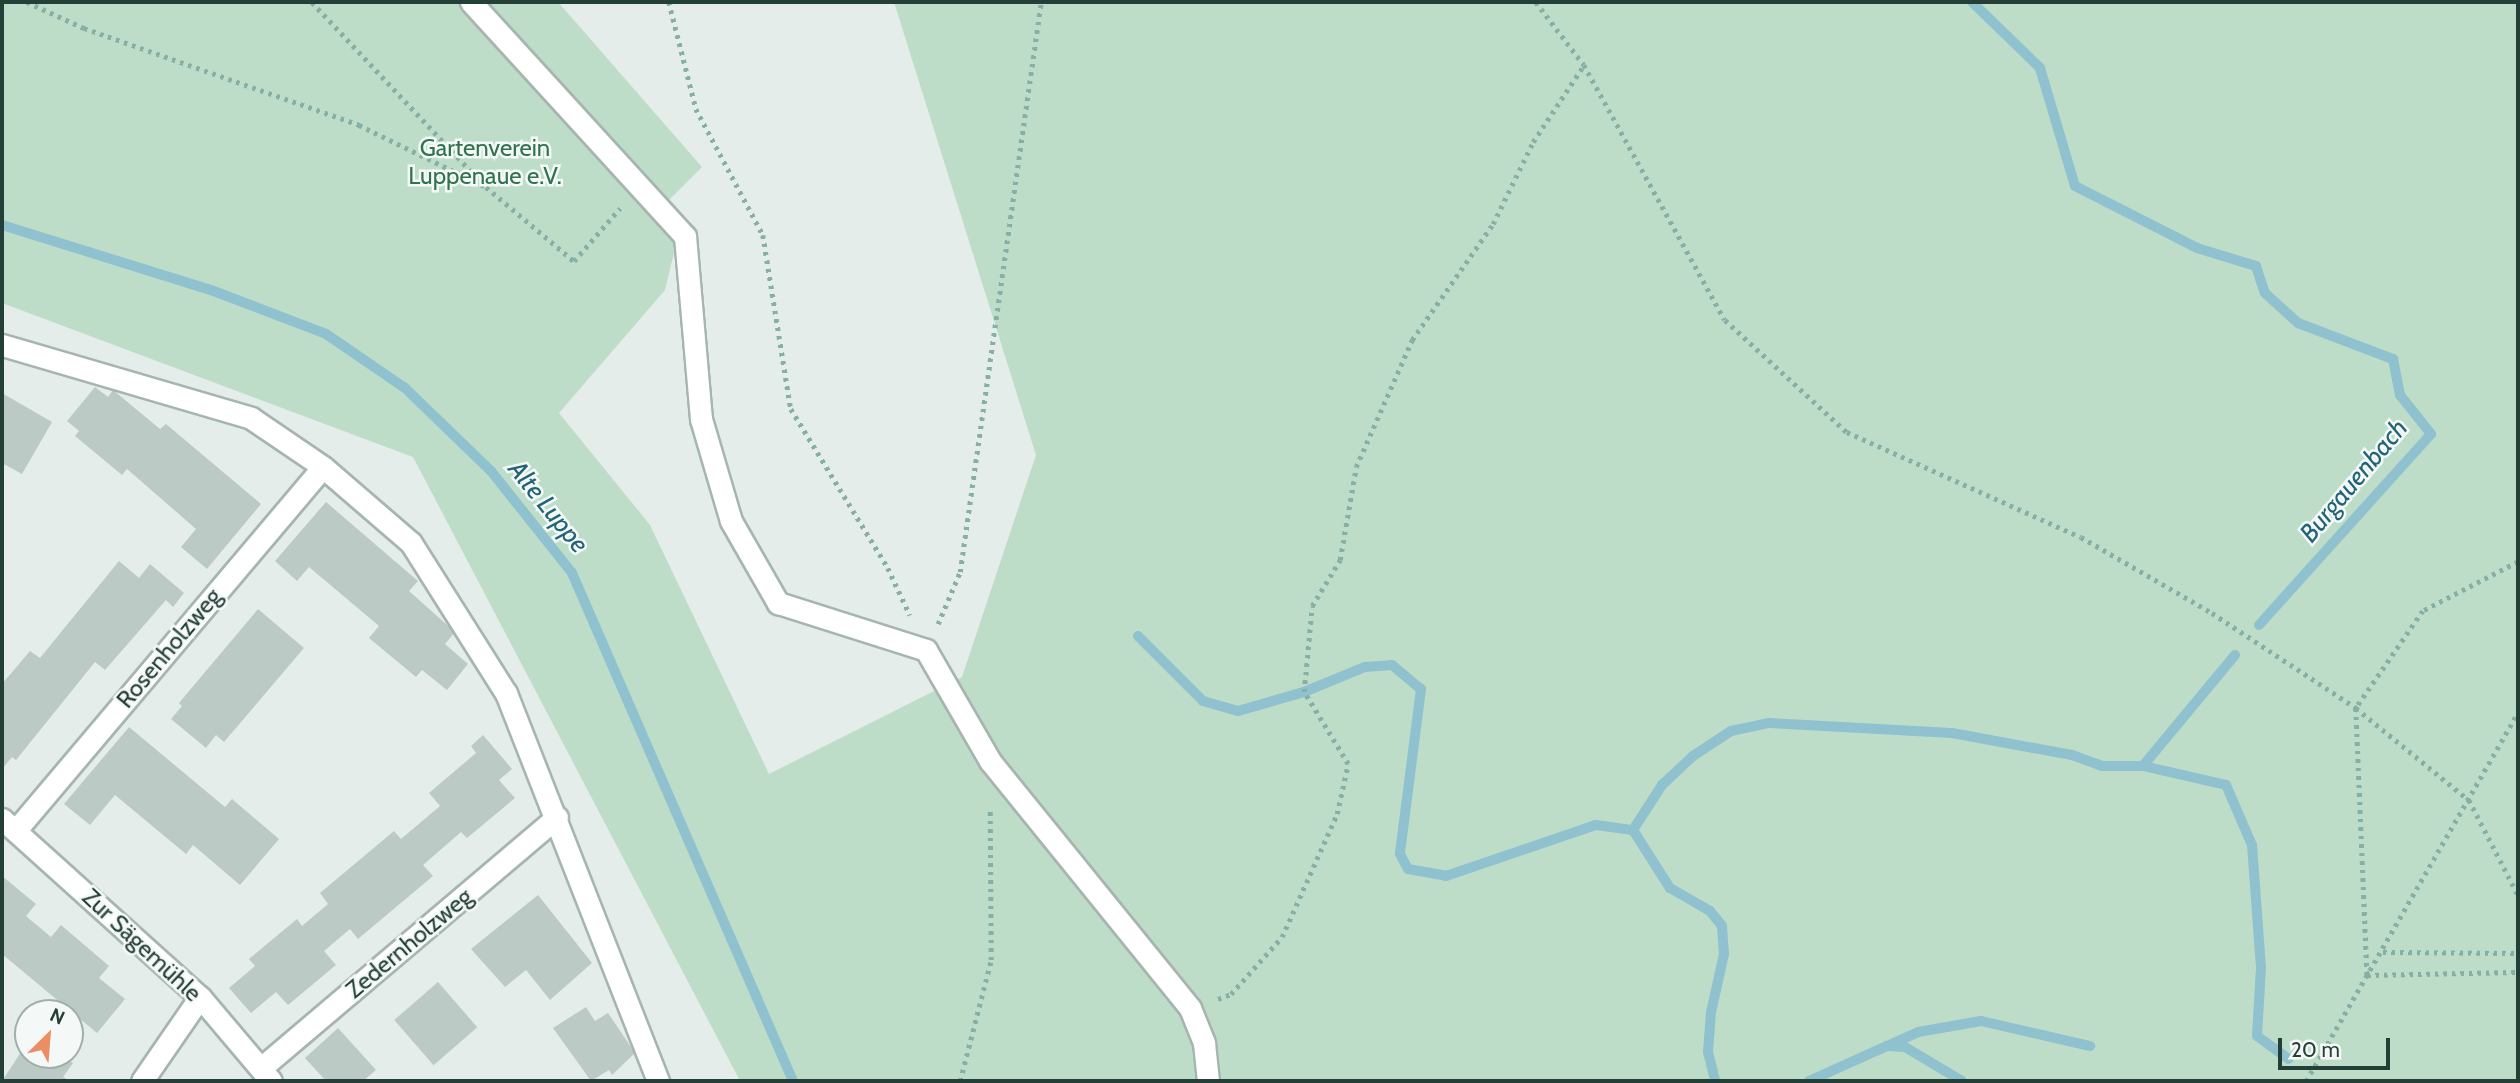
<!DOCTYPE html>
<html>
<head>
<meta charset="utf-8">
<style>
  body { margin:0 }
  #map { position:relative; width:2520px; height:1083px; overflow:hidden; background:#e4ede9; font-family:Cabin,sans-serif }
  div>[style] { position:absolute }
  .green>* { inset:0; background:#beddc8 }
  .stream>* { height:10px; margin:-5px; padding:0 5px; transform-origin:5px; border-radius:5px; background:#8fc1cf }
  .building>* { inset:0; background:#bccac6; transform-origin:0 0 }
  .path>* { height:4.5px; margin-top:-2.25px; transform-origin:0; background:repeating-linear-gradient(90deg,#86afa5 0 3.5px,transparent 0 8.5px) }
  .roads { filter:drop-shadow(2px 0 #a7b5b0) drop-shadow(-2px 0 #a7b5b0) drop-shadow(0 2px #a7b5b0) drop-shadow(0 -2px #a7b5b0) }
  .minor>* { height:21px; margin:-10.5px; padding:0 10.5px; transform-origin:10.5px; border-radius:10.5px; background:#fff }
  span { translate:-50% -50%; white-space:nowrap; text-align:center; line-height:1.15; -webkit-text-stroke:5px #f4f9f7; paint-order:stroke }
  .park-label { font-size:24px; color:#30734e }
  .street-label { font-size:24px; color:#243e38 }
  .water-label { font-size:26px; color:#216377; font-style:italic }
  .frame { position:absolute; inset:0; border:4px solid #243e38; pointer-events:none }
  .north { position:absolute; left:14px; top:999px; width:70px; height:70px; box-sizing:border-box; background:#f4f9f7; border:2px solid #a1aeab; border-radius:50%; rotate:25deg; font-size:19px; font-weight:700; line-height:28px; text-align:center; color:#243e38 }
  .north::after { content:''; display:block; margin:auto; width:24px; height:32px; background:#eb8e63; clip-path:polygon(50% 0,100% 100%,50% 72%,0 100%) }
  .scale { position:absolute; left:2278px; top:1038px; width:112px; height:32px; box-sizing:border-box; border:4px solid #243e38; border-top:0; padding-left:9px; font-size:21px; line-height:24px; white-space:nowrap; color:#243e38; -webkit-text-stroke:5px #f4f9f7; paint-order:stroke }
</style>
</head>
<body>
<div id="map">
  <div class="green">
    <i style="clip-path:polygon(2px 2px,558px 2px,702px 167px,662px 207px,677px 240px,665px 290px,559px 413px,650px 525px,769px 774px,962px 677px,1036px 455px,894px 2px,2518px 2px,2518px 1081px,740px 1081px,413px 457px,2px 303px)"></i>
  </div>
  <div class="stream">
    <i style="left:1972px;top:2px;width:95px;rotate:44.1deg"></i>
    <i style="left:2040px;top:68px;width:123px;rotate:73.5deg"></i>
    <i style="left:2075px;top:186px;width:137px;rotate:26.9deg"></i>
    <i style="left:2197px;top:248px;width:62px;rotate:17deg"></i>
    <i style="left:2256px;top:266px;width:28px;rotate:72deg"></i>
    <i style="left:2265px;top:293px;width:45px;rotate:42.3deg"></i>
    <i style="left:2298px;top:323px;width:102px;rotate:20.8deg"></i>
    <i style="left:2393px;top:359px;width:37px;rotate:79deg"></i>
    <i style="left:2400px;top:395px;width:50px;rotate:51.5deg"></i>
    <i style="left:2431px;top:434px;width:257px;rotate:132deg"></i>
    <i style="left:2px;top:225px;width:219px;rotate:17.3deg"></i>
    <i style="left:211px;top:290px;width:123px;rotate:20.9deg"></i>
    <i style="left:326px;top:334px;width:96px;rotate:34.4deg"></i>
    <i style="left:405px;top:388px;width:120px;rotate:44deg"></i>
    <i style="left:491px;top:471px;width:130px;rotate:51.5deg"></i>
    <i style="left:572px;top:573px;width:554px;rotate:66.49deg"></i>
    <i style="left:1138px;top:636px;width:92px;rotate:45deg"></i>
    <i style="left:1203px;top:701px;width:36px;rotate:16deg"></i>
    <i style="left:1238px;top:711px;width:69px;rotate:-16.1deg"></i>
    <i style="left:1304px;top:692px;width:66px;rotate:-22.3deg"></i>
    <i style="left:1365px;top:667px;width:27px;rotate:-4deg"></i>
    <i style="left:1392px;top:665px;width:38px;rotate:40deg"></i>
    <i style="left:1421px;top:689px;width:166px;rotate:97.3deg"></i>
    <i style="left:1400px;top:854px;width:17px;rotate:62deg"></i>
    <i style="left:1408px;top:869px;width:39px;rotate:10deg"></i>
    <i style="left:1446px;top:876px;width:158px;rotate:-18.8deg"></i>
    <i style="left:1596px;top:825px;width:37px;rotate:8deg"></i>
    <i style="left:1633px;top:830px;width:69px;rotate:57.5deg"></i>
    <i style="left:1670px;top:888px;width:46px;rotate:29.9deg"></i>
    <i style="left:1710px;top:911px;width:19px;rotate:51deg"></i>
    <i style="left:1722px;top:926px;width:28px;rotate:86deg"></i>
    <i style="left:1724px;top:954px;width:59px;rotate:102.6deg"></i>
    <i style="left:1711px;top:1012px;width:40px;rotate:94.3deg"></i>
    <i style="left:1708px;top:1052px;width:30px;rotate:76deg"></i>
    <i style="left:2235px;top:655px;width:144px;rotate:129.7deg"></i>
    <i style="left:2143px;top:766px;width:85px;rotate:12.9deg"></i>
    <i style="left:2226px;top:785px;width:65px;rotate:66.6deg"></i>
    <i style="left:2252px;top:845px;width:122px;rotate:85.8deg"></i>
    <i style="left:2261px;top:967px;width:69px;rotate:93.3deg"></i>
    <i style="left:2257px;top:1036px;width:39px;rotate:36deg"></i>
    <i style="left:1633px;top:830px;width:54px;rotate:-57.2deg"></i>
    <i style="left:1662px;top:785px;width:42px;rotate:-43.1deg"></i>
    <i style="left:1693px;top:756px;width:45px;rotate:-33.3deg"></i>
    <i style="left:1731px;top:731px;width:39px;rotate:-12deg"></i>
    <i style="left:1769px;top:723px;width:183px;rotate:3.1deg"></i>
    <i style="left:1952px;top:733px;width:122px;rotate:10.4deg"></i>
    <i style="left:2072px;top:755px;width:32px;rotate:20deg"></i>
    <i style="left:2102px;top:766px;width:41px"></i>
    <i style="left:1887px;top:1046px;width:34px;rotate:-24deg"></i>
    <i style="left:1918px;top:1032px;width:64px;rotate:-9.9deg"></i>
    <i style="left:1981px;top:1021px;width:112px;rotate:12.9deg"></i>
    <i style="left:1809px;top:1081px;width:85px;rotate:-24.2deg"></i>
    <i style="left:1887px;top:1046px;width:18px;rotate:3deg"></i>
    <i style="left:1905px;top:1047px;width:66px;rotate:30.8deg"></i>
  </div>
  <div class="building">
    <i style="clip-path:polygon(95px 387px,108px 397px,113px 390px,160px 429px,166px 424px,261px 504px,207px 569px,181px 547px,196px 529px,127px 469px,122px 475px,75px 436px,79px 431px,67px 421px)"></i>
    <i style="clip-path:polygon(2px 393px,52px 422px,22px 474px,2px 463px)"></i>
    <i style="clip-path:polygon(326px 502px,418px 581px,409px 591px,455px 632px,445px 644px,468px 664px,447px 690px,422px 670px,416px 677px,369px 638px,379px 626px,309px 567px,297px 581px,275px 561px)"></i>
    <i style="clip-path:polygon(119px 561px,139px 578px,150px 564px,184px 593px,173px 607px,166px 600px,105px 670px,95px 662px,16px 760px,12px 757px,2px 769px,2px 684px,30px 651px,40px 658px)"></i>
    <i style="clip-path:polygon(258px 609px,304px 648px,224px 742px,216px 735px,206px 748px,171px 719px,182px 706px,179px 703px)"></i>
    <i style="clip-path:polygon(129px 727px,225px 807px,232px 799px,279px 839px,240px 885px,193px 845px,186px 854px,115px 795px,90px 825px,64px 804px)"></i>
    <i style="clip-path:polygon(483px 735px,512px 769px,499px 780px,515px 798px,467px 838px,461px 832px,423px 865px,433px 876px,358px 939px,350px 929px,324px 951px,336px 965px,288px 1005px,276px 992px,251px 1013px,229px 988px,255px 966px,249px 959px,297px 919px,302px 926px,328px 904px,320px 893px,394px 831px,401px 839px,440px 806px,429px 793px,476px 753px,471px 746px)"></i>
    <i style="clip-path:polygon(2px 876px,36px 904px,26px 916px,51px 937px,61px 925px,109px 966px,99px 978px,125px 999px,97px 1033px,2px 954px)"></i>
    <i style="clip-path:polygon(538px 895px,592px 963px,550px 1000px,526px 970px,505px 987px,471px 949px)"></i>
    <i style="left:438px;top:982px;width:60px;height:58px;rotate:49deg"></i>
    <i style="clip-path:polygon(586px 1007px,595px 1021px,608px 1013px,635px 1053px,612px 1075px,609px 1070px,591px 1081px,553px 1028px)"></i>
    <i style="clip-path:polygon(338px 1028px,376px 1070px,363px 1081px,326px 1081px,305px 1058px)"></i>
    <i style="clip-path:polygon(23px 1049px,28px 1055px,62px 1055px,73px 1063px,63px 1077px,70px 1081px,2px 1081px)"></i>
  </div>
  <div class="path">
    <i style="left:27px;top:2px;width:63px;rotate:24.5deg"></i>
    <i style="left:84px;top:28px;width:292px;rotate:19.4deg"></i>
    <i style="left:359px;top:125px;width:141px;rotate:26deg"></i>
    <i style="left:486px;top:187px;width:115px;rotate:40.1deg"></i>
    <i style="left:574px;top:261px;width:70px;rotate:-49deg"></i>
    <i style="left:312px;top:2px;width:250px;rotate:46.8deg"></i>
    <i style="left:669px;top:2px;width:110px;rotate:75.8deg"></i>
    <i style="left:696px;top:109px;width:143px;rotate:62deg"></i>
    <i style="left:763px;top:235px;width:176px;rotate:80.9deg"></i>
    <i style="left:791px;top:409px;width:186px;rotate:58.6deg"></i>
    <i style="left:888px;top:568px;width:52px;rotate:64.9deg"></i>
    <i style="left:1536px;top:2px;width:79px;rotate:52.7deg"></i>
    <i style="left:1584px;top:65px;width:291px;rotate:61.1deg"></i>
    <i style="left:1725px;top:320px;width:166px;rotate:42.6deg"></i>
    <i style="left:1847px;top:432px;width:256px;rotate:24.2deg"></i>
    <i style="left:2081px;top:537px;width:151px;rotate:30.1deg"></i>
    <i style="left:2212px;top:613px;width:173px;rotate:33.4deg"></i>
    <i style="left:2356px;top:708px;width:146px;rotate:39.2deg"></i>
    <i style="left:2469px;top:800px;width:107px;rotate:62.7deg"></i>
    <i style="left:2518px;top:562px;width:107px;rotate:152.7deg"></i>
    <i style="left:2423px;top:611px;width:118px;rotate:124.6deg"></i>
    <i style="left:2356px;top:708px;width:267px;rotate:87.6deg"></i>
    <i style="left:2367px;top:975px;width:151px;rotate:-1.1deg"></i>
    <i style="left:938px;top:624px;width:56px;rotate:-67.1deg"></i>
    <i style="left:960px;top:572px;width:576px;rotate:-81.91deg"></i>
    <i style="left:2383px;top:952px;width:135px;rotate:0.4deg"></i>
    <i style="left:1218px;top:999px;width:14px;rotate:-21deg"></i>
    <i style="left:1231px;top:994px;width:76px;rotate:-48.2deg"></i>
    <i style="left:1282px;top:937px;width:135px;rotate:-65.9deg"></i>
    <i style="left:1337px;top:814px;width:51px;rotate:-77.6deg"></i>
    <i style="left:1348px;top:764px;width:84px;rotate:-121.4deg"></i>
    <i style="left:1304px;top:692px;width:86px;rotate:-84.7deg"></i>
    <i style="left:1312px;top:606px;width:54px;rotate:-58.7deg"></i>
    <i style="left:1340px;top:560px;width:94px;rotate:-80.2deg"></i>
    <i style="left:1356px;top:467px;width:139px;rotate:-66.2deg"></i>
    <i style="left:1412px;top:340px;width:141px;rotate:-55.1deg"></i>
    <i style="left:1493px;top:224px;width:91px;rotate:-64deg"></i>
    <i style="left:1533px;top:142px;width:92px;rotate:-56.5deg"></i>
    <i style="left:960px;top:1081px;width:125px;rotate:-75.6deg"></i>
    <i style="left:991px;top:960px;width:150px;rotate:-90.4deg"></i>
    <i style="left:2306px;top:1081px;width:426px;rotate:-60.1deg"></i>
  </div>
  <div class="roads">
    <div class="minor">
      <i style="left:471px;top:2px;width:317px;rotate:47.6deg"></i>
      <i style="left:685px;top:236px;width:184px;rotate:85deg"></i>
      <i style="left:701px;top:419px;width:106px;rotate:73.6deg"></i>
      <i style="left:731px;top:521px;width:95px;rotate:60.2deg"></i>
      <i style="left:778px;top:603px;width:155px;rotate:17.6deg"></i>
      <i style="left:926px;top:650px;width:128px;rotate:60deg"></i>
      <i style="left:990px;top:761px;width:318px;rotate:51deg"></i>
      <i style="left:1190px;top:1008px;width:38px;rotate:68deg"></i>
      <i style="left:1204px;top:1043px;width:38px;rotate:84deg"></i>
      <i style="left:2px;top:345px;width:259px;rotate:16.3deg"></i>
      <i style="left:251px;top:418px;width:87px;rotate:34.2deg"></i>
      <i style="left:323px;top:467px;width:116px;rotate:40.8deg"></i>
      <i style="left:411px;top:543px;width:178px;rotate:57.7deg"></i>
      <i style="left:506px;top:693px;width:417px;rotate:68.6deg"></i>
      <i style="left:2px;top:819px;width:266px;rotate:42deg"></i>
      <i style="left:200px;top:997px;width:110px;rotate:49.8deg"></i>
      <i style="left:16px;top:830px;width:475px;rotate:-49.8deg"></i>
      <i style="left:261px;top:1068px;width:388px;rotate:-40.3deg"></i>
      <i style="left:142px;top:1081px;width:102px;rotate:-55.4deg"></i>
    </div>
  </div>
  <div class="park-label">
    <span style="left:485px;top:162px">Gartenverein<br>Luppenaue e.V.</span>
  </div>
  <div class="street-label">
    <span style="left:169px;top:648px;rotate:-50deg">Rosenholzweg</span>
    <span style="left:409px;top:943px;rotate:-40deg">Zedernholzweg</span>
    <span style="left:142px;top:945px;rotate:43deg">Zur Sägemühle</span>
  </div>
  <div class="water-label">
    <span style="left:2354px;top:481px;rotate:-50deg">Burgauenbach</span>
    <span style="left:548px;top:507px;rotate:51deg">Alte Luppe</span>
  </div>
  <div class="frame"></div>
  <div class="north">N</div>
  <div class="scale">20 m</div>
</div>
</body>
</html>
